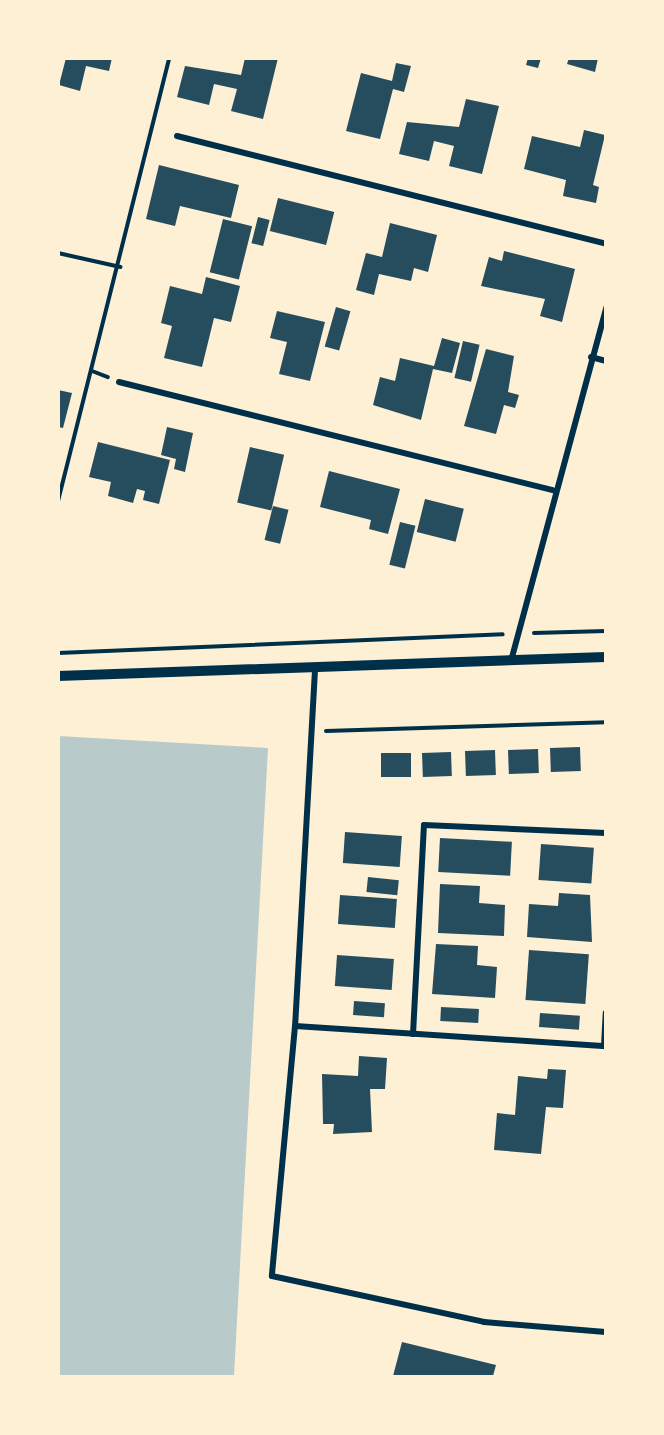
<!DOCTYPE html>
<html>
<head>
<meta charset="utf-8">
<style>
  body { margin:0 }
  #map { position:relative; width:664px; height:1435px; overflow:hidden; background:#fdf0d5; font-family:Mulish,sans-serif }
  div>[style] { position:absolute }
  .green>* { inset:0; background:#b9caca }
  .building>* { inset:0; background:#264d5e; transform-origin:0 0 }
  .path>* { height:4px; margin:-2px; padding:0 2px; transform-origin:2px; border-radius:2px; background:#003049 }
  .minor>* { height:6px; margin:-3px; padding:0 3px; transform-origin:3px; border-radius:3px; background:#003049 }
  .tertiary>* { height:10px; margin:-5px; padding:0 5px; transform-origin:5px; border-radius:5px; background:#003049 }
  span { translate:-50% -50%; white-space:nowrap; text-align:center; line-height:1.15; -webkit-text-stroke:6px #fdf0d5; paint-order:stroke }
  .frame { position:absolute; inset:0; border:60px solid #fdf0d5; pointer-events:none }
</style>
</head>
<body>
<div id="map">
  <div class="green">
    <i style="clip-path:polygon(58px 736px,268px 748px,234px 1376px,59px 1376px)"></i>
  </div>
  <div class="building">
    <i style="clip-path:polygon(66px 58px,112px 58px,109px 71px,86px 66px,80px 91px,59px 85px)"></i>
    <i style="clip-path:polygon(245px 58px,278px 58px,263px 119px,231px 111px,237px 89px,214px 84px,209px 105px,177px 97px,185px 66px,241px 75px)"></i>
    <i style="clip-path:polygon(528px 58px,541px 58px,538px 68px,526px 65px)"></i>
    <i style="clip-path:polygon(569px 58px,598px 58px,595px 72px,567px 64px)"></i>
    <i style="clip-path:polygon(396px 63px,411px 66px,404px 92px,393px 89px,380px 139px,346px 131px,361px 73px,392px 81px)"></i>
    <i style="clip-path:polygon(466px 99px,499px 106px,482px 174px,449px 166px,454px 146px,434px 141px,429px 161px,399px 154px,407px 122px,459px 127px)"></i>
    <i style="clip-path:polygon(584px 130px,605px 135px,593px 185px,599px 187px,596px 203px,563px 196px,566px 180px,524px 169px,532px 136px,580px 147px)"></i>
    <i style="clip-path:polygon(159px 165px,239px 185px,231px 218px,180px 206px,175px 226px,146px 219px)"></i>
    <i style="left:278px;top:198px;width:58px;height:34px;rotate:14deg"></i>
    <i style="left:258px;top:217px;width:12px;height:27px;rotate:14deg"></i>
    <i style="left:223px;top:219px;width:30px;height:55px;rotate:14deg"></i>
    <i style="clip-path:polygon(390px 223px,437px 235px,428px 272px,414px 268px,411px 281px,379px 274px,374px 295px,356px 290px,366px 253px,382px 257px)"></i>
    <i style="clip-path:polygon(504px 251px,575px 269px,562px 322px,540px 316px,545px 299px,481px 286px,489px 257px,502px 261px)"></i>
    <i style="clip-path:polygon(206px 277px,240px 286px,231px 322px,214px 318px,202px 367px,164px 358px,172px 326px,161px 323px,170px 286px,202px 294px)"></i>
    <i style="left:336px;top:307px;width:15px;height:41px;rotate:16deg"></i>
    <i style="clip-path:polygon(277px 311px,325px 322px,310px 381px,279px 374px,287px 342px,270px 338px)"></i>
    <i style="clip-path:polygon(442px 338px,460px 343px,452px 373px,433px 369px,421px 420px,373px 405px,380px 377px,395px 381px,400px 358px,434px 366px)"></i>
    <i style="left:463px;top:341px;width:17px;height:38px;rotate:13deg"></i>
    <i style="clip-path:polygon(486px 349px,514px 356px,508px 392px,519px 395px,515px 408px,504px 405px,496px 434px,464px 426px)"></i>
    <i style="clip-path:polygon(58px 390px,72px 393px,63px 428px,58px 427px)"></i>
    <i style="clip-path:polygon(167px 427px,193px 433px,185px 472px,174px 469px,176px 459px,161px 455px)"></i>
    <i style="clip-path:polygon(98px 442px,170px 460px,159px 504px,143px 500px,145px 491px,137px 489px,133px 503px,108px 496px,111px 482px,89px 477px)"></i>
    <i style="left:250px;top:447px;width:35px;height:57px;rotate:13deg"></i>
    <i style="clip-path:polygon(329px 471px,400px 489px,388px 534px,369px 529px,371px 520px,320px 507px)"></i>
    <i style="left:425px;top:499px;width:40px;height:34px;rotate:14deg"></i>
    <i style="left:273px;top:506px;width:16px;height:35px;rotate:14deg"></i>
    <i style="left:400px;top:522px;width:16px;height:44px;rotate:14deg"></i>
    <i style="left:580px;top:747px;width:24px;height:30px;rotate:88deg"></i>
    <i style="left:538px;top:749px;width:24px;height:30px;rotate:88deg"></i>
    <i style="left:495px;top:750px;width:25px;height:30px;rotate:88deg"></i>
    <i style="left:451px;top:752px;width:24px;height:29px;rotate:88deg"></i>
    <i style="left:411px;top:753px;width:24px;height:30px;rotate:90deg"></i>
    <i style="left:345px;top:832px;width:57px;height:31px;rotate:4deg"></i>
    <i style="left:440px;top:838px;width:72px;height:34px;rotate:3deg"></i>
    <i style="left:541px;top:844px;width:53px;height:36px;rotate:4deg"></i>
    <i style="left:368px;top:877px;width:31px;height:15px;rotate:6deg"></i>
    <i style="clip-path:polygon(440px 884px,480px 886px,479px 903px,505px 905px,504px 936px,438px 933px)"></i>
    <i style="clip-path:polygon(559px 893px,590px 895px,592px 942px,527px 937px,529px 904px,558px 906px)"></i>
    <i style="left:340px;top:895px;width:57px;height:29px;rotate:4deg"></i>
    <i style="clip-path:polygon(436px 944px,478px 946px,477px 965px,497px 967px,495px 998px,432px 994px)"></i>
    <i style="left:529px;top:950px;width:60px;height:50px;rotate:4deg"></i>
    <i style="left:337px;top:955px;width:57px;height:31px;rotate:4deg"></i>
    <i style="left:354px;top:1001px;width:31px;height:14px;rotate:4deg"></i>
    <i style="left:441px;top:1007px;width:38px;height:14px;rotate:3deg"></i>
    <i style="left:540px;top:1013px;width:40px;height:14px;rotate:4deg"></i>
    <i style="clip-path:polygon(359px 1056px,387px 1058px,385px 1089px,370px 1089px,372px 1132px,333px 1134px,334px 1124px,323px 1124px,322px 1074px,358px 1076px)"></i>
    <i style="clip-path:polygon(548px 1069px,566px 1070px,563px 1108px,546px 1107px,541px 1154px,494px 1150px,497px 1113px,515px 1115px,518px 1076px,547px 1079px)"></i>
    <i style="clip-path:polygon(402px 1342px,496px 1365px,493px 1376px,393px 1376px)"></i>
  </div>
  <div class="path">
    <i style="left:58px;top:253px;width:64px;rotate:12.7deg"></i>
    <i style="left:92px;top:371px;width:17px;rotate:21deg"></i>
    <i style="left:58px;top:501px;width:457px;rotate:-75.9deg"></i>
    <i style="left:534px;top:633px;width:72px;rotate:-1.6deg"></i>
    <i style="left:58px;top:653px;width:445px;rotate:-2.4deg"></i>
    <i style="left:326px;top:731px;width:280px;rotate:-1.8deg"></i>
  </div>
  <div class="minor">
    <i style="left:177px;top:136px;width:442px;rotate:14.1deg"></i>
    <i style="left:591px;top:357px;width:16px;rotate:15deg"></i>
    <i style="left:119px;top:382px;width:447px;rotate:14deg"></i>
    <i style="left:511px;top:661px;width:366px;rotate:-74.9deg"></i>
    <i style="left:315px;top:670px;width:357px;rotate:93.2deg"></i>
    <i style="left:295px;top:1026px;width:251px;rotate:95.3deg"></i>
    <i style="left:272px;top:1276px;width:217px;rotate:12.2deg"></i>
    <i style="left:484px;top:1322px;width:122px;rotate:4.7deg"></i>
    <i style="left:295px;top:1026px;width:312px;rotate:3.7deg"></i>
    <i style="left:413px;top:1034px;width:209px;rotate:-87deg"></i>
    <i style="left:424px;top:825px;width:182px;rotate:2.5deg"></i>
    <i style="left:604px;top:1046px;width:33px;rotate:-87deg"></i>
  </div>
  <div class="tertiary">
    <i style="left:58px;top:676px;width:548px;rotate:-1.99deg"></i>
  </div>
  <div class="frame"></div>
</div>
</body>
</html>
